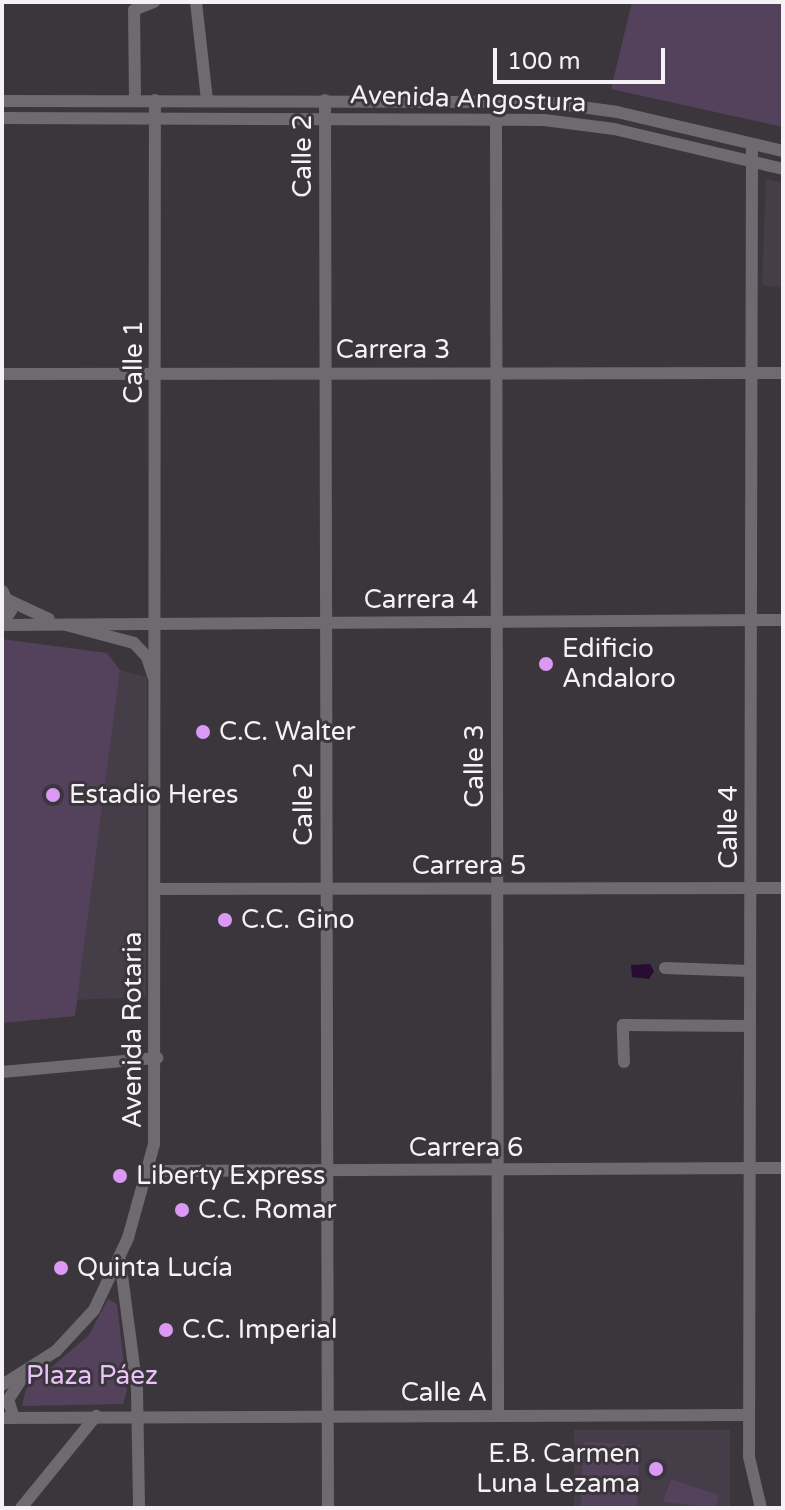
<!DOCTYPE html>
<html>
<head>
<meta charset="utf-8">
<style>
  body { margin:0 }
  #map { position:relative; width:785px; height:1510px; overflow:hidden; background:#3a363b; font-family:"Varela Round",sans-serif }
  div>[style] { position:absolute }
  .built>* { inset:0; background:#453d48; transform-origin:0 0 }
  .green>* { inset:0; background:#54425c; transform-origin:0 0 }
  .water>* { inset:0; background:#290c33 }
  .minor>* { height:12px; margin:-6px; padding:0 6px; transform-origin:6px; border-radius:6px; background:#6e6a70 }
  .tertiary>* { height:14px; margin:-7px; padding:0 7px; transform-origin:7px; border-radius:7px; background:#6e6a70 }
  .dots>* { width:22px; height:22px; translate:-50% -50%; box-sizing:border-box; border:4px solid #3a363b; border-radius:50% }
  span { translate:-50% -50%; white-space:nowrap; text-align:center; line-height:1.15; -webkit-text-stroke:6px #3a363b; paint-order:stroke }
  .street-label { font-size:26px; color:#f5f2f6 }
  .poi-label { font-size:26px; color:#f5f2f6 }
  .left { translate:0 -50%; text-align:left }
  .right { translate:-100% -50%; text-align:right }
  .park-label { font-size:26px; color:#e9c2f9 }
  .frame { position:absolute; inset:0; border:4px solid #f5f2f6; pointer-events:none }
  .scale { position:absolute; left:493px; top:48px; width:172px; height:36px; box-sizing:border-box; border:4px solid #f5f2f6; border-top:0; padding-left:10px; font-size:24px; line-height:28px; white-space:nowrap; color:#f5f2f6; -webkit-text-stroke:6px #3a363b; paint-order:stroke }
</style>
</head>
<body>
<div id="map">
  <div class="built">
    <i style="clip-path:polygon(766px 179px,783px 183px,783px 288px,762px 285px)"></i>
    <i style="clip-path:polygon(120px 670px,147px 677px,146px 997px,77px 1000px)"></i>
    <i style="left:574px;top:1430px;width:156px;height:78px"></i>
  </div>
  <div class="green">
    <i style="clip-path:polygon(632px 2px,783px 2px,783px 127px,611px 89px)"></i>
    <i style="clip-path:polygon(2px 639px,107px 653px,120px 670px,75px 1016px,2px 1023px)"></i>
    <i style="clip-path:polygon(108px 1299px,117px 1304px,127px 1391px,123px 1404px,22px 1406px,26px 1389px,89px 1335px)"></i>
    <i style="left:584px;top:1442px;width:56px;height:66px;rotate:3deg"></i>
    <i style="clip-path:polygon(671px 1479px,719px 1495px,715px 1508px,663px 1502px)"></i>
  </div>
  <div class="water">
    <i style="clip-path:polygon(650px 964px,654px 971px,649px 979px,632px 977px,631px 965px)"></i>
  </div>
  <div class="minor">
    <i style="left:196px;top:2px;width:99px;rotate:83.6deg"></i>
    <i style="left:325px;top:100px;width:1408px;rotate:89.88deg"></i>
    <i style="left:2px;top:101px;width:543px;rotate:0.11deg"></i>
    <i style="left:545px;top:102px;width:73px;rotate:7.9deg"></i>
    <i style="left:617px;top:112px;width:171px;rotate:13.2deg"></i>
    <i style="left:135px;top:101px;width:91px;rotate:-90.6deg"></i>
    <i style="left:134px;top:10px;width:22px;rotate:-22deg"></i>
    <i style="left:496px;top:117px;width:1298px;rotate:89.91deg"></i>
    <i style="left:2px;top:118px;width:542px;rotate:0.21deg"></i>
    <i style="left:544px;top:120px;width:71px;rotate:7.3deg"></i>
    <i style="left:614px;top:129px;width:174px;rotate:13.3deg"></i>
    <i style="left:752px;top:144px;width:1313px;rotate:90.13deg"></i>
    <i style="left:749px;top:1457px;width:52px;rotate:76.8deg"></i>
    <i style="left:2px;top:374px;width:781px;rotate:-0.07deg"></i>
    <i style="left:8px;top:600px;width:45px;rotate:24.9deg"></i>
    <i style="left:2px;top:625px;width:781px;rotate:-0.37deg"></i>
    <i style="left:66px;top:625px;width:70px;rotate:14.8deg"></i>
    <i style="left:134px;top:643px;width:19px;rotate:47deg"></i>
    <i style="left:147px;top:657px;width:20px;rotate:72deg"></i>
    <i style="left:156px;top:889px;width:627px;rotate:-0.09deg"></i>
    <i style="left:665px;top:968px;width:85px;rotate:2deg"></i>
    <i style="left:624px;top:1062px;width:37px;rotate:-92deg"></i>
    <i style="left:623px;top:1025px;width:127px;rotate:0.5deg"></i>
    <i style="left:2px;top:1072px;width:156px;rotate:-5.2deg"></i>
    <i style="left:149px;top:1171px;width:634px;rotate:-0.27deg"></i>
    <i style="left:120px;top:1260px;width:131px;rotate:82.5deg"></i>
    <i style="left:137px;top:1390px;width:118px;rotate:89deg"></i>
    <i style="left:2px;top:1385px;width:64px;rotate:-32.2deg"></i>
    <i style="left:56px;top:1351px;width:56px;rotate:-47.2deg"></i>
    <i style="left:94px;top:1310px;width:80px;rotate:-64.7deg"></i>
    <i style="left:128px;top:1238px;width:98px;rotate:-74.5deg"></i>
    <i style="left:154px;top:1144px;width:1044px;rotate:-89.95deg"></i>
    <i style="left:2px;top:1418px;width:747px;rotate:-0.23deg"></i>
    <i style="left:14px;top:1418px;width:19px;rotate:-108deg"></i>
    <i style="left:8px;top:1400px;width:27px;rotate:-57deg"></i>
    <i style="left:21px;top:1508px;width:119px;rotate:-50.8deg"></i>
  </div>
  <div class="tertiary">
    <i style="left:2px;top:592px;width:20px;rotate:66deg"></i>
    <i style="left:10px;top:610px;width:15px;rotate:122deg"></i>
  </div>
  <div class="dots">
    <i style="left:546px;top:664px;background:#db99f5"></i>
    <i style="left:203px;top:732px;background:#db99f5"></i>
    <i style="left:53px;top:795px;background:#db99f5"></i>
    <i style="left:225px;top:920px;background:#db99f5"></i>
    <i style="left:120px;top:1176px;background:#db99f5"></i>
    <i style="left:182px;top:1210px;background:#db99f5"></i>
    <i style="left:61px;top:1268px;background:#db99f5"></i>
    <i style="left:166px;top:1330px;background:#db99f5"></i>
    <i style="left:656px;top:1469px;background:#db99f5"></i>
  </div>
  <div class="street-label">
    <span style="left:468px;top:99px;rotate:2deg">Avenida Angostura</span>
    <span style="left:303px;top:156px;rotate:-90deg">Calle 2</span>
    <span style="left:393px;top:350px">Carrera 3</span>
    <span style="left:134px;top:362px;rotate:-90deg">Calle 1</span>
    <span style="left:421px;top:600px">Carrera 4</span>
    <span style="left:475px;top:766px;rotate:-90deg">Calle 3</span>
    <span style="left:304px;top:804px;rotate:-90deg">Calle 2</span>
    <span style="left:729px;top:827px;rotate:-90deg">Calle 4</span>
    <span style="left:469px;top:866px">Carrera 5</span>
    <span style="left:133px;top:1030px;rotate:-90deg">Avenida Rotaria</span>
    <span style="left:466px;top:1148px">Carrera 6</span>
    <span style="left:444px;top:1393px">Calle A</span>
  </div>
  <div class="poi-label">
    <span class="left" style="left:562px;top:664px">Edificio<br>Andaloro</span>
    <span class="left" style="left:219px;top:732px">C.C. Walter</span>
    <span class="left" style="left:69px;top:795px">Estadio Heres</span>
    <span class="left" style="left:241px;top:920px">C.C. Gino</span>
    <span class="left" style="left:136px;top:1176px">Liberty Express</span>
    <span class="left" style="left:198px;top:1210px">C.C. Romar</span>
    <span class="left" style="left:77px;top:1268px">Quinta Lucía</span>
    <span class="left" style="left:182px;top:1330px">C.C. Imperial</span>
    <span class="right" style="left:640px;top:1469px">E.B. Carmen<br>Luna Lezama</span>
  </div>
  <div class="park-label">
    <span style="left:92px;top:1376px">Plaza Páez</span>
  </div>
  <div class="frame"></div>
  <div class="scale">100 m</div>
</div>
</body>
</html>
